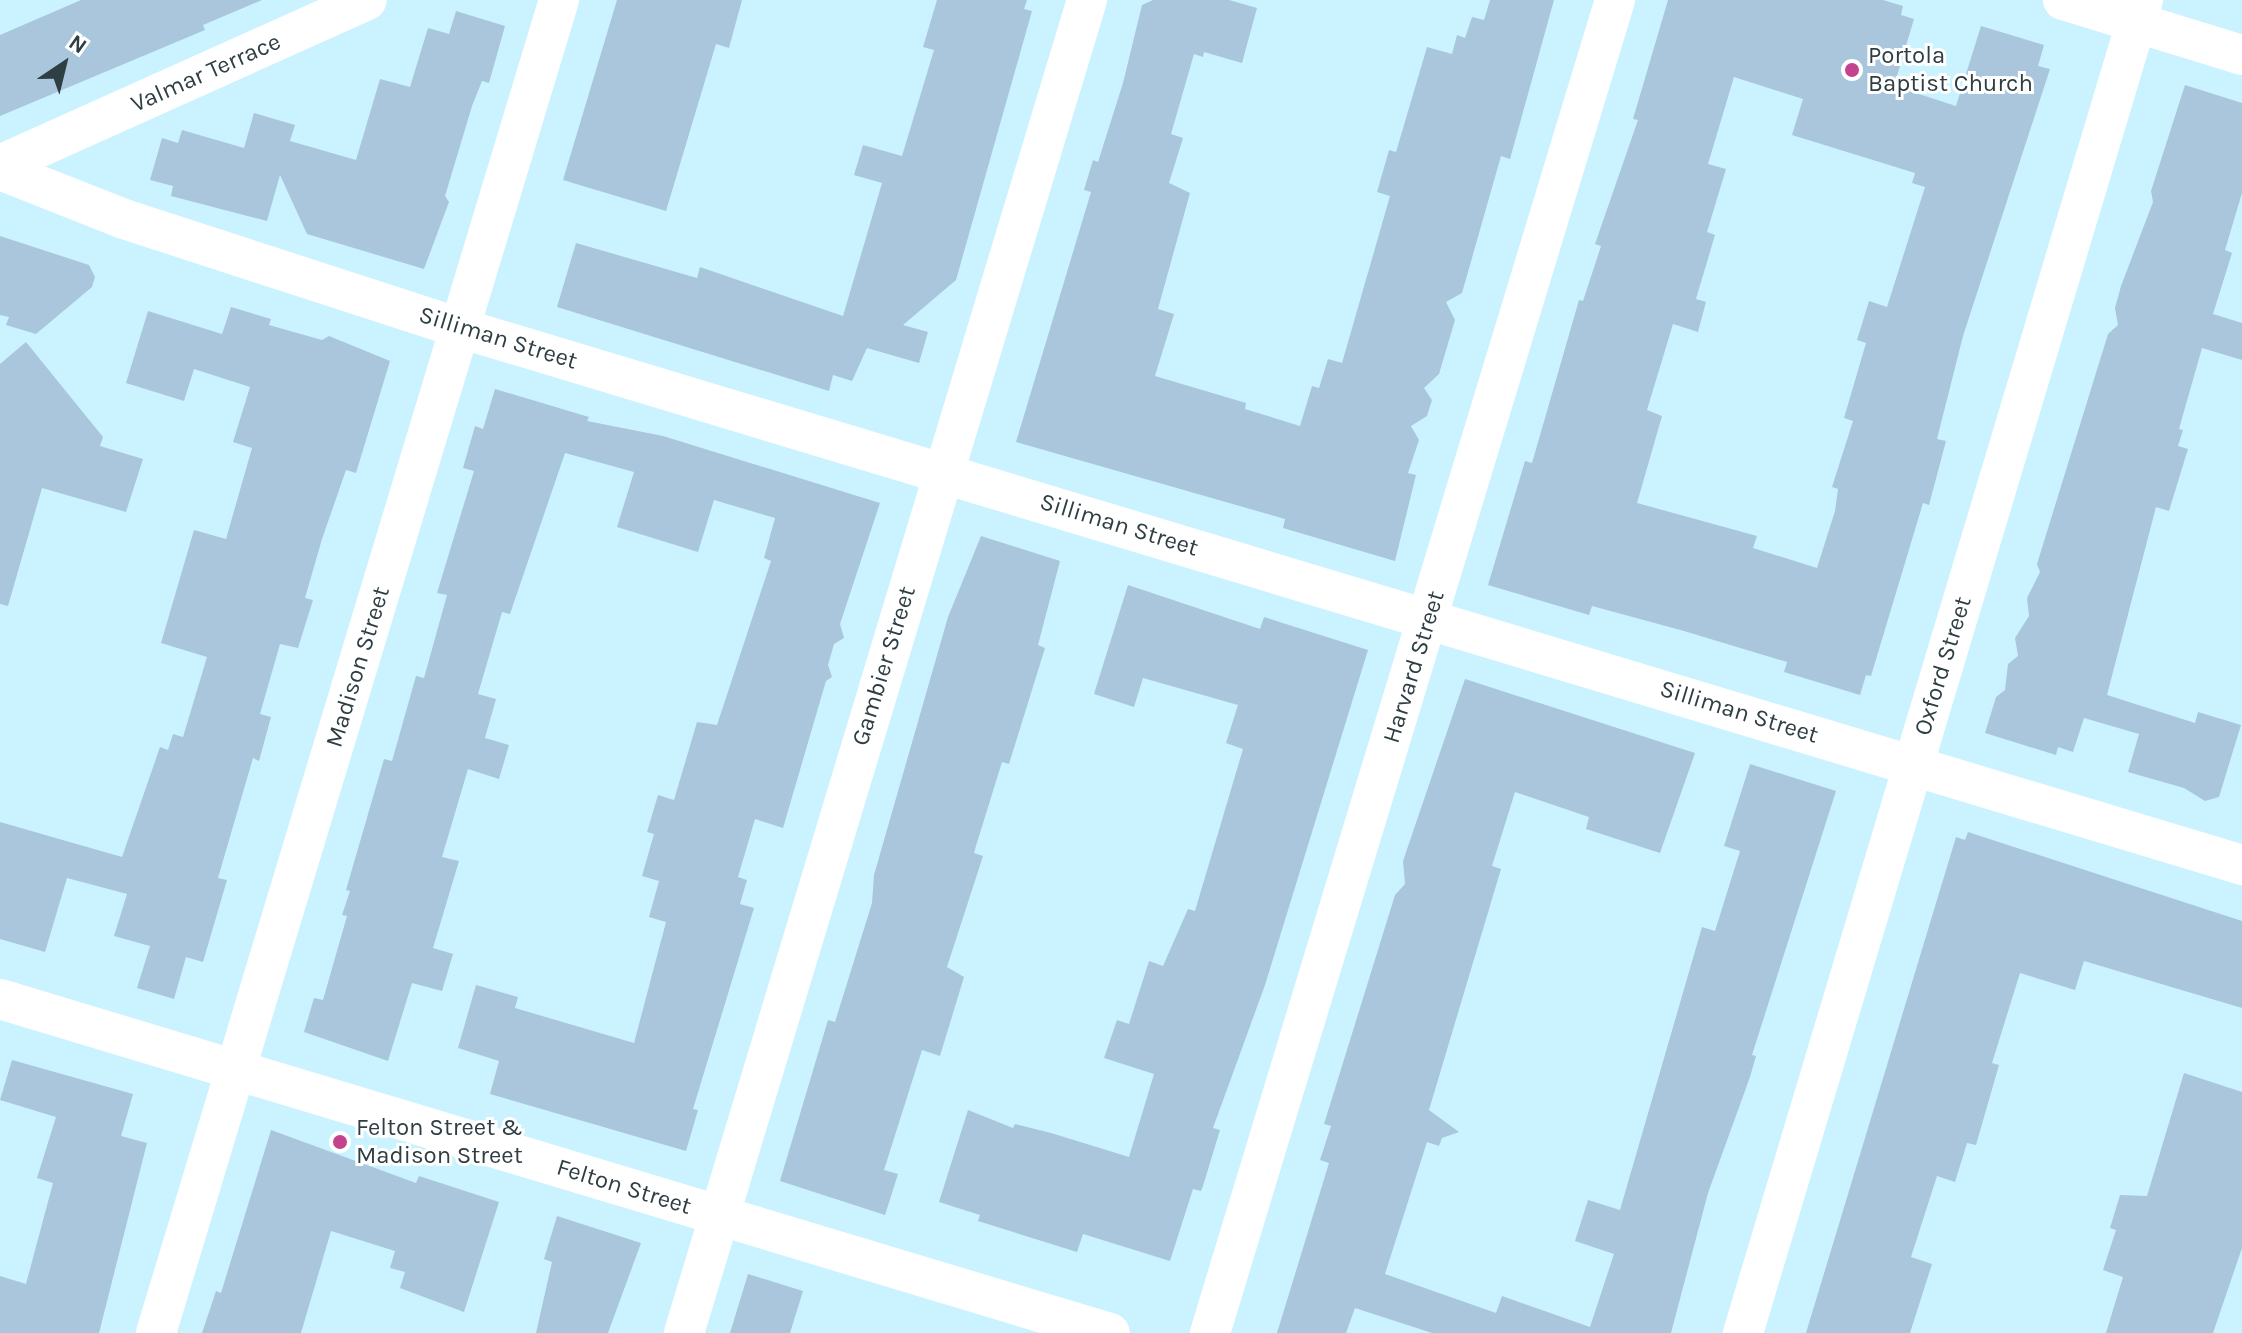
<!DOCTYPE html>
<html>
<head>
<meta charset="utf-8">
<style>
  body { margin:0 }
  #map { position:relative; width:2242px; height:1333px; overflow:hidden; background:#caf3ff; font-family:Karla,sans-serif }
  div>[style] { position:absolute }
  .building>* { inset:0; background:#a9c6dd }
  .minor>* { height:40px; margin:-20px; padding:0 20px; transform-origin:20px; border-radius:20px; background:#fff }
  .dots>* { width:22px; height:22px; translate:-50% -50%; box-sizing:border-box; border:4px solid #fff; border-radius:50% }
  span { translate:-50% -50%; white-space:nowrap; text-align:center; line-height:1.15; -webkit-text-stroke:6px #fff; paint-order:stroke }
  .poi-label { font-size:24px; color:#2e3e43 }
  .left { translate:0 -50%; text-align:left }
  .street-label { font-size:24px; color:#2e3e43 }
  .north { position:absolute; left:24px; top:24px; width:80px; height:80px; -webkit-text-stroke:6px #fff; paint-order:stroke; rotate:35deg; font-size:22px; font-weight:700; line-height:32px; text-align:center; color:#2e3e43 }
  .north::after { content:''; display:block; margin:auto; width:28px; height:36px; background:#2e3e43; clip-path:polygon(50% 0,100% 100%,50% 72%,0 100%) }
</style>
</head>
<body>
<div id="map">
  <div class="building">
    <i style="clip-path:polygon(81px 0,262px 0,203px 25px,205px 30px,0 116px,0 35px)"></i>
    <i style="clip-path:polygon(617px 0,742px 0,729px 48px,716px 44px,666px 211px,563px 180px)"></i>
    <i style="clip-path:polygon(937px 0,1027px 0,1024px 9px,1032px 11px,956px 280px,903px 325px,928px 332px,919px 363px,867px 348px,852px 381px,833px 375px,829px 391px,557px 307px,576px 243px,697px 278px,700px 267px,843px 316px,882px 183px,854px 175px,863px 145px,902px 156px,934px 50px,923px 47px)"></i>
    <i style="clip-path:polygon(1153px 0,1229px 0,1257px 8px,1242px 63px,1204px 52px,1203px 57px,1194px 54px,1171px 134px,1183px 138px,1169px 183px,1190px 193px,1158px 309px,1174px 314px,1155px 376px,1246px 403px,1245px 409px,1300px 426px,1312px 386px,1319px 388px,1328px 359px,1342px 363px,1390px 196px,1377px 192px,1389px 150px,1396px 152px,1427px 47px,1452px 54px,1457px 35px,1465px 38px,1472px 17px,1484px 20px,1490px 0,1554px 0,1510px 159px,1501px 156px,1462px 293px,1446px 302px,1455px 320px,1439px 374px,1424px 388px,1432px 400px,1427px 416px,1411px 426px,1419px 440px,1408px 473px,1416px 475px,1395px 561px,1283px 528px,1285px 519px,1016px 442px,1091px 192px,1084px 190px,1093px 160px,1098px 162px,1123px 83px,1142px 5px)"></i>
    <i style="clip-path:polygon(evenodd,1668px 0,1883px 0,1903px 6px,1901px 15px,1914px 19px,1894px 86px,1956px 106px,1981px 26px,2044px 45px,2038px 66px,2050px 69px,1963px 336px,1937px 439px,1946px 441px,1929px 505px,1923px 503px,1871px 676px,1866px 675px,1860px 695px,1784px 672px,1787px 662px,1684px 631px,1592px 606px,1589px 615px,1488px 585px,1525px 461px,1532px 463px,1579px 300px,1583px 301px,1601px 246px,1595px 244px,1638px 120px,1633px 119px,1668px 0,1734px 77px,1803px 99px,1792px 135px,1915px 173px,1912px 183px,1925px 187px,1887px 307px,1869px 301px,1857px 340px,1866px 343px,1844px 418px,1853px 421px,1832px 487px,1838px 489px,1835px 511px,1817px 568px,1753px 548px,1757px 536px,1637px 503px,1662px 416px,1647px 410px,1673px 324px,1698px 332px,1706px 302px,1696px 299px,1715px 235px,1707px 232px,1726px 169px,1708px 164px,1734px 77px)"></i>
    <i style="clip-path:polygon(456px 11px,505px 26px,489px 83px,482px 81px,472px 106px,445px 196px,449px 202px,424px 269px,307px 234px,280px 175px,267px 221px,171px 196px,173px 186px,150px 180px,162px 138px,178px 143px,182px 130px,244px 148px,254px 113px,295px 125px,290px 141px,356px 160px,380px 79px,410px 87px,428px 28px,449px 34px)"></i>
    <i style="clip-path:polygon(2185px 85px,2242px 103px,2242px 193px,2225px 250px,2232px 253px,2213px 314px,2242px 323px,2242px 360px,2202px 348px,2179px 429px,2183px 430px,2178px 446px,2188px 449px,2169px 511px,2156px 507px,2107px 695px,2195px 723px,2198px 712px,2241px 725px,2219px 797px,2205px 801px,2184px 788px,2128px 772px,2139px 734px,2084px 718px,2073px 752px,2058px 747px,2056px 755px,1985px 733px,1996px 697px,2005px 690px,2008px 664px,2018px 656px,2015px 638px,2029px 616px,2027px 598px,2040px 572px,2037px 564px,2108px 334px,2118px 325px,2115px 308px,2121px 286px,2153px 202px,2151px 191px)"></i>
    <i style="clip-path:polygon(0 236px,89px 265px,95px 277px,92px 287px,36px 334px,6px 325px,9px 317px,0 315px)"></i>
    <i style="clip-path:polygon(231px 307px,271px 319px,269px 325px,322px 340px,329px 336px,390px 361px,356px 473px,346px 470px,322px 539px,305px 598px,313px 600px,298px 648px,280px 644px,260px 714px,271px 717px,259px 761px,253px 758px,218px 878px,227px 880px,203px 962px,186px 957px,174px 999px,137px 988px,150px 946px,114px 936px,127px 894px,67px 878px,45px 952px,0 939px,0 822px,122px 857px,160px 747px,168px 750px,173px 734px,183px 737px,207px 657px,161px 643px,194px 530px,226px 539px,252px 448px,233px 442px,250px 387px,194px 369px,184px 401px,126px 383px,148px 311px,222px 334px)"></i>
    <i style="clip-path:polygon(26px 342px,103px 437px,100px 446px,143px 459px,126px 512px,42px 488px,8px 606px,0 604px,0 364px)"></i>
    <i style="clip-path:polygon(495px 389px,589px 417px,587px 421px,663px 436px,880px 503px,840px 624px,844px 638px,834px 644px,828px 665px,832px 677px,826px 681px,783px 828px,755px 819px,738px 877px,747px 880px,740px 904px,754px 908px,693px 1109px,698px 1110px,686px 1151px,490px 1094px,499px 1061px,458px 1048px,476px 985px,518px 997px,515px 1008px,634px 1043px,666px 922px,649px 917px,659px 881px,642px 876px,654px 834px,647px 832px,658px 795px,674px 800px,697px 722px,717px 725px,771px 561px,764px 558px,775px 518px,714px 500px,698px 552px,617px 527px,634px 472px,565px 453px,510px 614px,502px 612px,478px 694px,496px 699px,485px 738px,509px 745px,499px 779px,468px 769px,442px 857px,459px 861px,433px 948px,453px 954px,442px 991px,412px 983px,388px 1061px,304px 1032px,314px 998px,323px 1000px,347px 916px,342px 915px,350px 891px,346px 890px,384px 759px,392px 761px,416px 676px,424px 678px,447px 595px,437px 593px,474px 471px,463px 468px,475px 426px,483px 429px)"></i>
    <i style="clip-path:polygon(981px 536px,1060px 561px,1038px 645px,1045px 648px,1009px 764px,1002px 762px,976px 846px,974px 853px,983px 856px,947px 967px,964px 977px,940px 1056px,922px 1050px,884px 1170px,898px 1174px,885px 1215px,780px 1181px,828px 1020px,835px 1022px,872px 903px,874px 875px,948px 617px)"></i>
    <i style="clip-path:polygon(1128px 585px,1260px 629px,1264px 617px,1368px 650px,1265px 985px,1213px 1128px,1220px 1130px,1203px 1186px,1201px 1191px,1193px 1189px,1170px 1261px,1083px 1234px,1077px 1252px,978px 1221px,980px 1215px,939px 1202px,968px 1110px,1013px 1128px,1015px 1124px,1051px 1133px,1129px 1157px,1154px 1074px,1104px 1058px,1117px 1020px,1129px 1024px,1149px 961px,1163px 966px,1188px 909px,1195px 911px,1243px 749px,1226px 743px,1238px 705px,1143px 678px,1134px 707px,1094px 694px)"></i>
    <i style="clip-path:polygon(1465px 679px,1695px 753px,1660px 853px,1586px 829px,1589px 817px,1515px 792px,1492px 866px,1501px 869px,1429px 1110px,1459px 1132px,1442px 1138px,1439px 1146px,1427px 1142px,1385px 1274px,1496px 1313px,1502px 1296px,1590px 1327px,1614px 1254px,1575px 1241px,1588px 1200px,1620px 1210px,1702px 927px,1715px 931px,1740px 851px,1724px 846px,1750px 764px,1836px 791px,1752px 1055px,1756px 1056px,1750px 1077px,1708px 1193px,1671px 1333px,1432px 1333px,1355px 1308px,1346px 1333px,1277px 1333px,1329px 1163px,1320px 1160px,1331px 1126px,1324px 1124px,1395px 895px,1405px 884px,1403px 861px)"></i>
    <i style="clip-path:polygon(1968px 832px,2242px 921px,2242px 1008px,2084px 961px,2075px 990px,2020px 973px,1992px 1063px,1999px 1065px,1976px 1145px,1967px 1143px,1955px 1182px,1937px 1176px,1911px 1257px,1932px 1264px,1910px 1333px,1806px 1333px,1956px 837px,1965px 840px)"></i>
    <i style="clip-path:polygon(12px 1060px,133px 1094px,121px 1136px,147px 1143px,99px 1333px,0 1333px,0 1276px,26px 1284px,53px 1183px,37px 1178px,56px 1117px,0 1100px)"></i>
    <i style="clip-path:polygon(2184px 1073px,2242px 1092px,2242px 1248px,2213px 1333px,2106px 1333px,2123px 1277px,2103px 1270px,2116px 1230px,2110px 1228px,2120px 1195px,2147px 1196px)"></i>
    <i style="clip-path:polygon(271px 1130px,416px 1183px,419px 1176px,499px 1202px,464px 1312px,400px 1288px,405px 1272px,390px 1268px,395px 1251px,331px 1231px,301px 1333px,202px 1333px,216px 1291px,221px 1293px)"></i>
    <i style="clip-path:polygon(557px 1216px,641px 1243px,608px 1333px,536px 1333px,552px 1262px,544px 1259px)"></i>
    <i style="clip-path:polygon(748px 1274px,803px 1291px,790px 1333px,730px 1333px)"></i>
  </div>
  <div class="minor">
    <i style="left:2063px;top:0;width:187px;rotate:17.1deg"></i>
    <i style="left:0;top:165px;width:402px;rotate:-24.2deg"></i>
    <i style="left:0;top:170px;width:133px;rotate:21.6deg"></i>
    <i style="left:124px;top:219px;width:353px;rotate:18deg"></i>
    <i style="left:460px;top:328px;width:1861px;rotate:16.77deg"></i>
    <i style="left:0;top:999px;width:1159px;rotate:16.75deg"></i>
    <i style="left:156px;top:1333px;width:1393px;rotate:-73.18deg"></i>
    <i style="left:684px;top:1333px;width:1393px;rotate:-73.18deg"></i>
    <i style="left:1210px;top:1333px;width:1393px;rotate:-73.1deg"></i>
    <i style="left:1743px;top:1333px;width:1392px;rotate:-73.3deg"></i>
  </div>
  <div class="dots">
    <i style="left:1852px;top:70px;background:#c4438d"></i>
    <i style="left:340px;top:1142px;background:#c4438d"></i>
  </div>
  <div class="poi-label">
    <span class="left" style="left:1868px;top:70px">Portola<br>Baptist Church</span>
    <span class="left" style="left:356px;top:1142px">Felton Street &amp;<br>Madison Street</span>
  </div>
  <div class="street-label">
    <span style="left:206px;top:73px;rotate:-24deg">Valmar Terrace</span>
    <span style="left:498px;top:338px;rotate:17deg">Silliman Street</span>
    <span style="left:1119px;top:525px;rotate:17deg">Silliman Street</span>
    <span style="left:884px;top:666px;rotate:-73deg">Gambier Street</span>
    <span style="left:1943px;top:666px;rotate:-73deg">Oxford Street</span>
    <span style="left:358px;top:667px;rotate:-73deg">Madison Street</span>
    <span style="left:1414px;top:667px;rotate:-73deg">Harvard Street</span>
    <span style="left:1739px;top:712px;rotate:17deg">Silliman Street</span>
    <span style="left:624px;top:1187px;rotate:17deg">Felton Street</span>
  </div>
  <div class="north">N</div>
</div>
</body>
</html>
